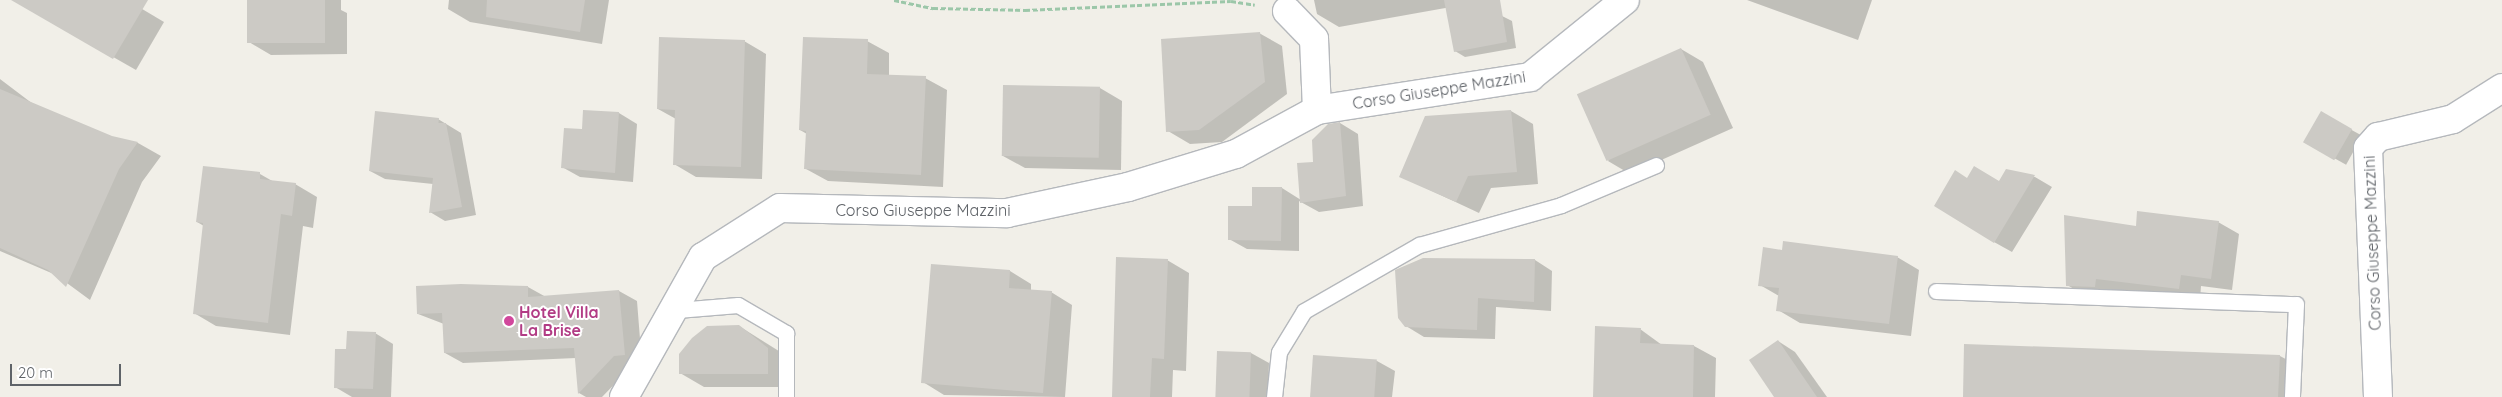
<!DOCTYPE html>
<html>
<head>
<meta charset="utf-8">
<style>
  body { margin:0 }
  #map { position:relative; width:2502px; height:397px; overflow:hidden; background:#f1efe8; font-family:Quicksand,sans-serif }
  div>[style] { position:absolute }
  .shadow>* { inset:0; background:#0003; transform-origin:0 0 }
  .building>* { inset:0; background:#cccac5; transform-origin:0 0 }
  .path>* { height:3px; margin-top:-1.5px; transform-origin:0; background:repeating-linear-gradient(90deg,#9cc7a9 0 5px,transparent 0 7.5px) }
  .roads { filter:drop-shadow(1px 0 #b5b8bc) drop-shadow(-1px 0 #b5b8bc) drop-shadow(0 1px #b5b8bc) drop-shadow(0 -1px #b5b8bc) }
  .service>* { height:15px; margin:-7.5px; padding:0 7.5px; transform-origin:7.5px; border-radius:7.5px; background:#fff }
  .minor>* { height:28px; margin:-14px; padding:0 14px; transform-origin:14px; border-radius:14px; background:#fff }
  .dots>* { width:14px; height:14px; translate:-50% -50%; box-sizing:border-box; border:2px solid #fff; border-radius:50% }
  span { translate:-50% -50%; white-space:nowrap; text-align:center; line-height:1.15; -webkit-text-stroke:4px #fff; paint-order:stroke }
  .street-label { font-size:16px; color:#5f6368 }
  .hotel-label { font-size:16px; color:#b23c85; font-weight:700 }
  .left { translate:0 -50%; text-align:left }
  .scale { position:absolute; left:10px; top:364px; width:111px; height:22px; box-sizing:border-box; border:2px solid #5f6368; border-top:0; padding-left:6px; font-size:15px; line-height:18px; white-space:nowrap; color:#5f6368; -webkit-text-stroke:4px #fff; paint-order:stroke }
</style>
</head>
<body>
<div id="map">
  <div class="shadow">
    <i style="clip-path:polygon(13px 0,127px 0,164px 22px,136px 70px)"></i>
    <i style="clip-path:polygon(248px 0,341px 0,341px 10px,347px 13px,347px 54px,271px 55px,249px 42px)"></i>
    <i style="clip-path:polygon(449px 0,609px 0,602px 44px,470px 22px,448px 9px)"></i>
    <i style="clip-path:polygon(1314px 0,1450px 0,1451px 7px,1339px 27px,1317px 14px)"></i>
    <i style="clip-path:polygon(1747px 0,1872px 0,1858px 40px)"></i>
    <i style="clip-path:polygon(1502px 16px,1512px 21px,1516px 48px,1465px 57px,1455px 51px)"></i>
    <i style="clip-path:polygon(1259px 33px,1282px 46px,1287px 94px,1222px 142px,1190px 144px,1168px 131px)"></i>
    <i style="clip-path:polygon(744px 41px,766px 54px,762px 179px,696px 177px,674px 164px,676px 119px,658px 109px)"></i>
    <i style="clip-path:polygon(867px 41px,889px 53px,889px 76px,925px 78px,947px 90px,943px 187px,828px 181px,806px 169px,807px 134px,800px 130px)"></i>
    <i style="clip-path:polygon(1681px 49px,1703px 62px,1733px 128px,1630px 174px,1608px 161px)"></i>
    <i style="clip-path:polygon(0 79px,33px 104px,112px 138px,138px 143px,161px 156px,142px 182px,90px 300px,56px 275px,0 251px)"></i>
    <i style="clip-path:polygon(1100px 88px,1122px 101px,1121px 170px,1025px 168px,1003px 156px)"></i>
    <i style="clip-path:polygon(1511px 111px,1533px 124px,1538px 184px,1491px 188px,1479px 213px,1400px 176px)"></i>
    <i style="clip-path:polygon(619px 113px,637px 124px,633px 182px,580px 177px,562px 167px,583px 130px)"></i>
    <i style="left:2321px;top:113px;width:47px;height:33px;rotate:29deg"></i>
    <i style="clip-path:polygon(438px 119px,461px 133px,476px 215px,445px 221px,430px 212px,433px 184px,385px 179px,370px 171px)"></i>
    <i style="clip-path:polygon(1340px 123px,1358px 134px,1363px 206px,1319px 212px,1299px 201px,1299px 251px,1247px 249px,1229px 239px,1253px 207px,1282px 188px,1301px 200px,1329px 125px)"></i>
    <i style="clip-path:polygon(2007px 170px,2035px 177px,2052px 187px,2012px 252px,1994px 242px,1967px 179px,1999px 182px)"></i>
    <i style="clip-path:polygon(260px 174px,274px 182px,295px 184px,317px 197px,313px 228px,303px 226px,290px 335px,216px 326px,194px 313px,204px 226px,197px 222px)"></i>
    <i style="clip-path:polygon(2218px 222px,2239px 234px,2232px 290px,2201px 286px,2200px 300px,2088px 297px,2067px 285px,2137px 227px)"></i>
    <i style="clip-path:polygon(1783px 251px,1897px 257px,1919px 270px,1911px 336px,1800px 323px,1778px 310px,1779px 296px,1760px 285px)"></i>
    <i style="clip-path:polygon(1167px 260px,1189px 273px,1186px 371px,1173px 370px,1172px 397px,1113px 397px)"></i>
    <i style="clip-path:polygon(1535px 260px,1552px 271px,1551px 311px,1496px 307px,1495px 339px,1424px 337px,1406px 326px)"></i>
    <i style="clip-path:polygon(932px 265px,1010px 271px,1031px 284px,1031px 291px,1051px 292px,1072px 305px,1065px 397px,944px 395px,923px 382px)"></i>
    <i style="clip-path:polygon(528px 287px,546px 297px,619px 291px,637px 301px,642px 364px,633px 365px,602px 397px,586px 397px,579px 393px,576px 358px,463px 363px,445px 353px,444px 324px,418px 314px)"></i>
    <i style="clip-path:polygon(739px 326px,782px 353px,791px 387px,704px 387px,680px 373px)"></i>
    <i style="clip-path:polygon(1640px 329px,1662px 345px,1694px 346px,1716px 358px,1715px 397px,1594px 397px)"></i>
    <i style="clip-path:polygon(375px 333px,393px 344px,391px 397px,352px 397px,335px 387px,347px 351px)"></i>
    <i style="clip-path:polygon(1778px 341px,1795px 352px,1827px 397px,1776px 397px)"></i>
    <i style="clip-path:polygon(1218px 352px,1251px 353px,1269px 363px,1268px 397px,1217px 397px)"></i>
    <i style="clip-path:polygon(1314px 356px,1377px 361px,1395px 371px,1392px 397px,1311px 397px)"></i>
    <i style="clip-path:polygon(2280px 356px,2302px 368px,2300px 397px,1965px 397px)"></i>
  </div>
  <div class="building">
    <i style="clip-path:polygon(11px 0,148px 0,113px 59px)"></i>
    <i style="left:247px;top:0;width:78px;height:43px"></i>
    <i style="clip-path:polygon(487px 0,585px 0,580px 32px,486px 17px)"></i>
    <i style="clip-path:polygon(1444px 0,1500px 0,1507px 42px,1454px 52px)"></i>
    <i style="clip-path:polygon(1260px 32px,1265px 82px,1199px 130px,1166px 132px,1161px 39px)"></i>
    <i style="clip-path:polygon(659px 37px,745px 40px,741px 167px,673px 165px,675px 110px,657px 109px)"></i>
    <i style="clip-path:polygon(803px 37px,868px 39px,867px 74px,926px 76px,921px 175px,804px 169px,806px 131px,799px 130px)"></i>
    <i style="left:1681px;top:48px;width:73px;height:114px;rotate:66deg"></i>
    <i style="left:1003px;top:85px;width:97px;height:71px;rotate:1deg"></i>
    <i style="clip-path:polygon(0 89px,112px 136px,138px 142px,119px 169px,66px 287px,48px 270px,0 248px)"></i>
    <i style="clip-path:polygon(583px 110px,619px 112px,615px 173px,561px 168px,564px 128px,582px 129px)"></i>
    <i style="clip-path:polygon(1511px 110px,1517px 172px,1468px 176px,1456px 202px,1399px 177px,1425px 116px)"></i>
    <i style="clip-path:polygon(375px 111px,439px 118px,436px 145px,438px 123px,446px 123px,462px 207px,429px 213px,433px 178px,369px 171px)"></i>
    <i style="left:2321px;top:111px;width:36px;height:36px;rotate:30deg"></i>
    <i style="clip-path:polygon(1340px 122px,1346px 196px,1300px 203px,1297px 163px,1313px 162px,1312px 140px,1328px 124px)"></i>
    <i style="clip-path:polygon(203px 166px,260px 172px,260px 179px,296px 183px,292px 216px,281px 214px,268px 323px,193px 314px,203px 223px,196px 222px)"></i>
    <i style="clip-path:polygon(1974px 166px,1999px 181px,2006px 169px,2035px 175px,1994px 243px,1934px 206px,1955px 170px,1967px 178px)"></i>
    <i style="clip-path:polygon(1252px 187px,1282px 187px,1281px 241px,1228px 240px,1228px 206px,1252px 206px)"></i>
    <i style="clip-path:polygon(2137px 211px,2219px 221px,2211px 279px,2181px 275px,2179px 289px,2096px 279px,2095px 287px,2066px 286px,2064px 215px,2136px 226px)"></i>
    <i style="clip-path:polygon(1783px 241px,1898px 256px,1889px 324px,1776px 311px,1779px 288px,1758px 286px,1763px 247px,1782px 250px)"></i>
    <i style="clip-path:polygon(1116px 257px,1168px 259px,1164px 359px,1152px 358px,1150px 397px,1112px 397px)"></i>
    <i style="clip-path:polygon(1423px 258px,1535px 259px,1534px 302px,1478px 298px,1477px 330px,1405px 327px,1398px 318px,1395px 270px)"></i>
    <i style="clip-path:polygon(931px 264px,1010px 270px,1009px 288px,1052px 291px,1043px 393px,921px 383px)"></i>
    <i style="clip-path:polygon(461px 284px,528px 286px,528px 297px,619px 290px,625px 355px,614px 356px,578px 394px,574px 348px,444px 353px,442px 313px,417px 314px,416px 286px)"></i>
    <i style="clip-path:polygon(739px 325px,768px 348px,768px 374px,679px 374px,679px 354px,692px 338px,707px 326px)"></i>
    <i style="clip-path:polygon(1595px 326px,1641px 328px,1640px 343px,1694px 345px,1693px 397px,1593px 397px)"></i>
    <i style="clip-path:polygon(347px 331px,376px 332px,373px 389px,334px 388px,335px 349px,346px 349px)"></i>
    <i style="clip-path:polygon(1778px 340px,1817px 397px,1774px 397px,1749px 360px)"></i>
    <i style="clip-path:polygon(1964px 344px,2280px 355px,2278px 397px,1963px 397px)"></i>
    <i style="left:1217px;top:351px;width:34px;height:46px;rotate:2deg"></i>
    <i style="left:1313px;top:355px;width:64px;height:42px;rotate:4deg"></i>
  </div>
  <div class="path">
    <i style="left:894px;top:0;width:40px;rotate:12deg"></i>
    <i style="left:933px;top:8px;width:92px;rotate:1.2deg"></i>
    <i style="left:1025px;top:10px;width:206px;rotate:-2.5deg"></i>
    <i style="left:1231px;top:1px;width:24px;rotate:9deg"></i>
  </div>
  <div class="roads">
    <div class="service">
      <i style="left:1936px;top:291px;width:360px;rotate:2.1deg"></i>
      <i style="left:2296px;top:304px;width:93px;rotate:92.5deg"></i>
      <i style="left:677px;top:310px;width:61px;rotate:-4.7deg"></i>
      <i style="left:738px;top:305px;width:56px;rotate:30.3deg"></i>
      <i style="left:786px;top:333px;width:64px;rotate:90deg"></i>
      <i style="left:1274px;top:397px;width:45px;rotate:-83.7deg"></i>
      <i style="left:1279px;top:352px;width:48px;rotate:-58.6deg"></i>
      <i style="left:1304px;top:311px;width:133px;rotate:-29.9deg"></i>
      <i style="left:1419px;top:245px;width:148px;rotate:-15.7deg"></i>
      <i style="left:1561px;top:205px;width:103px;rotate:-22.8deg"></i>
    </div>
    <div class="minor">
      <i style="left:1287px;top:11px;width:39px;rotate:46deg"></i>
      <i style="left:1314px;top:39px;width:71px;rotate:87.6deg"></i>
      <i style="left:624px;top:397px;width:161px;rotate:-60.6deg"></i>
      <i style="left:703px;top:257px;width:91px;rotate:-32.5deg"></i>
      <i style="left:780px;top:208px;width:227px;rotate:1.3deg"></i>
      <i style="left:1007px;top:213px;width:124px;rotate:-12.1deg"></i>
      <i style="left:1128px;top:187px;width:113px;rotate:-17deg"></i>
      <i style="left:1236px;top:154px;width:92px;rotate:-28.5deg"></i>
      <i style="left:1317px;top:110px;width:216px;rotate:-8.8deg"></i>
      <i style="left:1530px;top:77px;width:122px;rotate:-39deg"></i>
      <i style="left:2378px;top:397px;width:249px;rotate:-92.3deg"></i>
      <i style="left:2368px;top:148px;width:15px;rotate:-48deg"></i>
      <i style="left:2378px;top:137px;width:77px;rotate:-13.5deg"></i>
      <i style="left:2453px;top:119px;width:58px;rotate:-32.3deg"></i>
    </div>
  </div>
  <div class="dots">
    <i style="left:509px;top:321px;background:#d1479c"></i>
  </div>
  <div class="street-label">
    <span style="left:1439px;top:90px;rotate:-9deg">Corso Giuseppe Mazzini</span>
    <span style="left:923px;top:210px">Corso Giuseppe Mazzini</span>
    <span style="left:2372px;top:243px;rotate:-92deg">Corso Giuseppe Mazzini</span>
  </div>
  <div class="hotel-label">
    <span class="left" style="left:519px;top:321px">Hotel Villa<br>La Brise</span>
  </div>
  <div class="scale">20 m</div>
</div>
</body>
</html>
